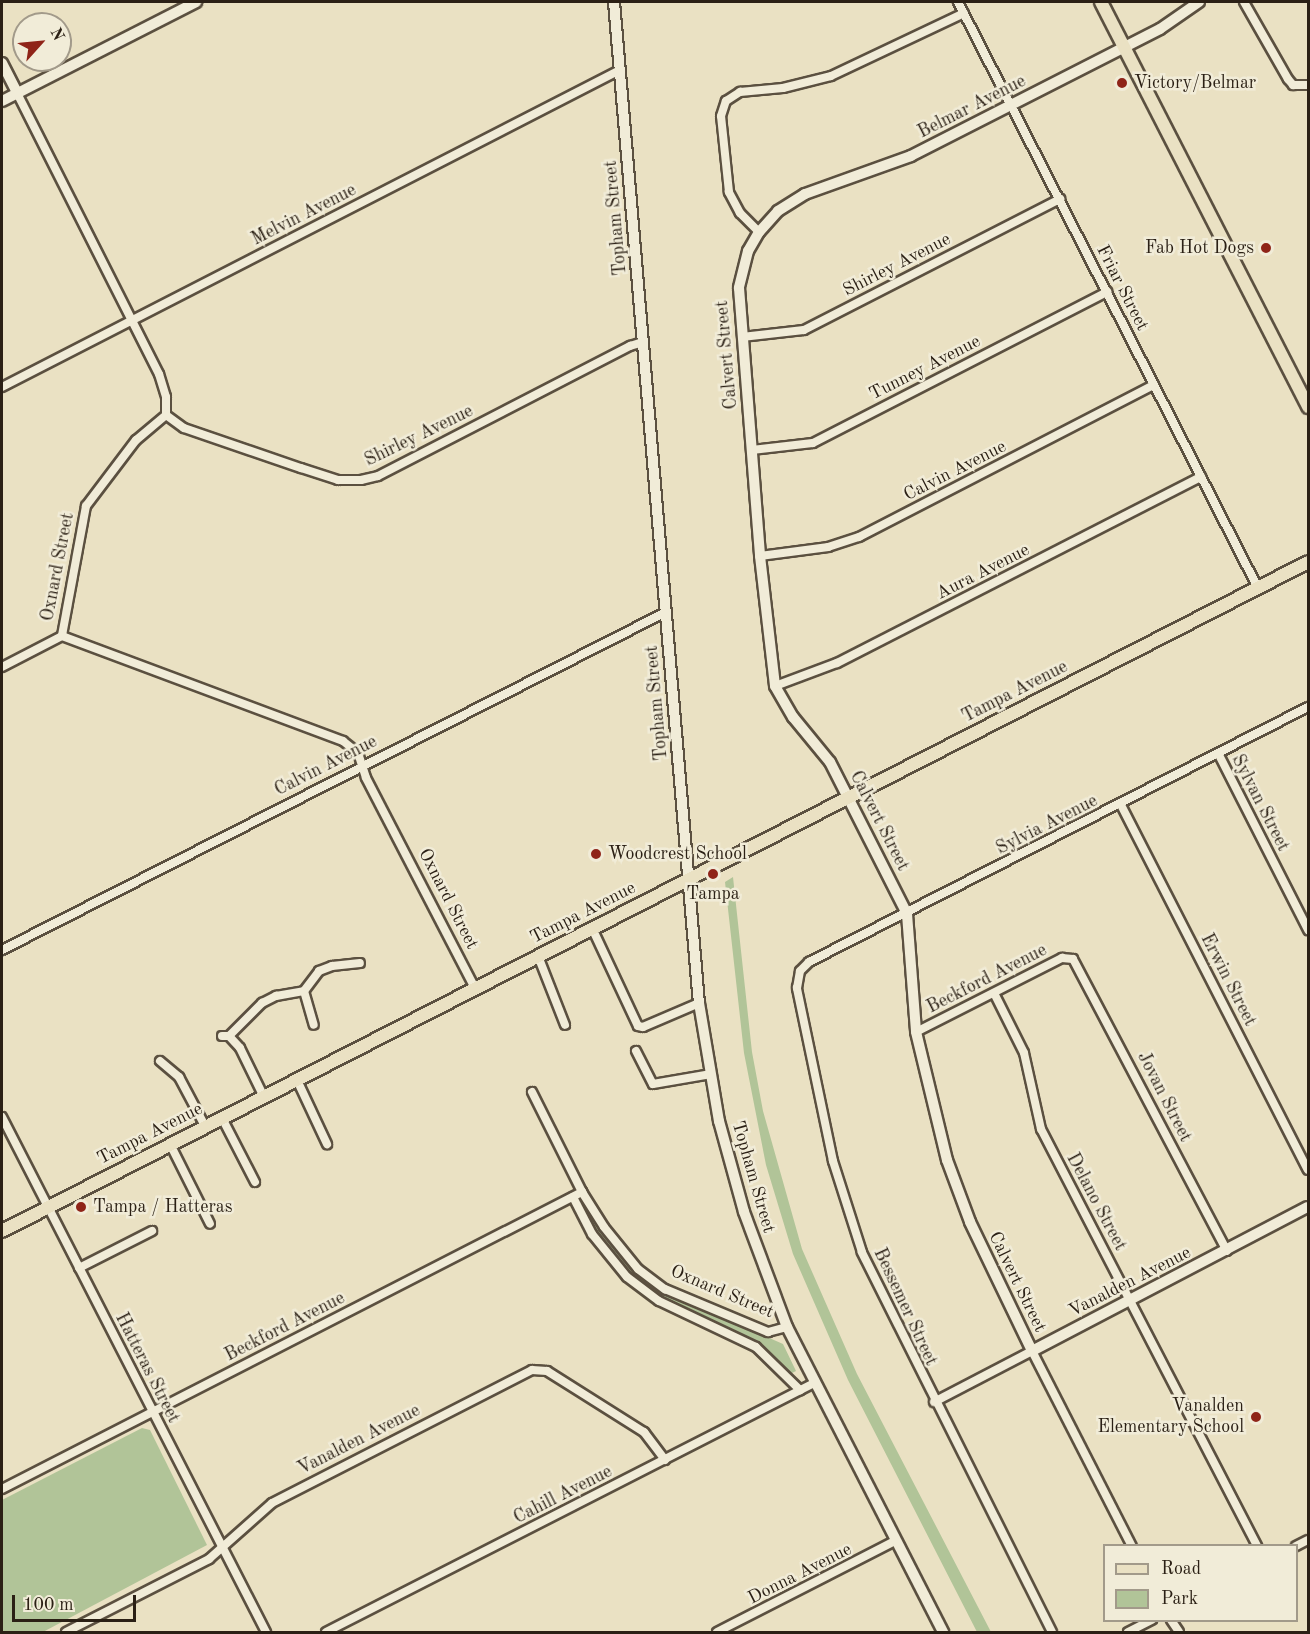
<!DOCTYPE html>
<html>
<head>
<meta charset="utf-8">
<style>
  body { margin:0 }
  #map { position:relative; width:1310px; height:1634px; overflow:hidden; background:#eae1c3; font-family:"Old Standard TT",serif }
  div>[style] { position:absolute }
  .green>* { inset:0; background:#b1c498 }
  .roads { filter:drop-shadow(2px 0 #5b5040) drop-shadow(-2px 0 #5b5040) drop-shadow(0 2px #5b5040) drop-shadow(0 -2px #5b5040) }
  .street>* { height:8px; margin:-4px; padding:0 4px; transform-origin:4px; border-radius:4px; background:#f1ecd8 }
  .secondary>* { height:10px; margin:-5px; padding:0 5px; transform-origin:5px; border-radius:5px; background:#f1ecd8 }
  .primary>* { height:12px; margin:-6px; padding:0 6px; transform-origin:6px; border-radius:6px; background:#eae1c3 }
  .dots>* { width:16px; height:16px; translate:-50% -50%; box-sizing:border-box; border:3px solid #f1ecd8; border-radius:50% }
  span { translate:-50% -50%; white-space:nowrap; text-align:center; line-height:1.15; -webkit-text-stroke:5px #f1ecd8; paint-order:stroke }
  .poi-label { font-size:18px; color:#2b2015 }
  .left { translate:0 -50%; text-align:left }
  .right { translate:-100% -50%; text-align:right }
  .street-label { font-size:18px; color:#2b2015 }
  .frame { position:absolute; inset:0; border:3px solid #2b2015; pointer-events:none }
  .legend { position:absolute; left:1103px; top:1544px; width:195px; height:78px; box-sizing:border-box; background:#f1ecd8; border:2px solid #a29a8a; margin:0; padding:8px 10px; list-style:none; font-size:18px; color:#2b2015 }
  .legend li { display:flex; align-items:center; gap:12px; height:30px }
  .legend b { width:30px; border:2px solid #a29a8a }
  .north { position:absolute; left:12px; top:12px; width:60px; height:60px; box-sizing:border-box; background:#f1ecd8; border:2px solid #a29a8a; border-radius:50%; rotate:63deg; font-size:16px; font-weight:700; line-height:24px; text-align:center; color:#2b2015 }
  .north::after { content:''; display:block; margin:auto; width:21px; height:27px; background:#8f2418; clip-path:polygon(50% 0,100% 100%,50% 72%,0 100%) }
  .scale { position:absolute; left:12px; top:1595px; width:124px; height:27px; box-sizing:border-box; border:3px solid #2b2015; border-top:0; padding-left:8px; font-size:18px; line-height:21px; white-space:nowrap; color:#2b2015; -webkit-text-stroke:4px #f1ecd8; paint-order:stroke }
</style>
</head>
<body>
<div id="map">
  <div class="green">
    <i style="clip-path:polygon(733px 877px,752px 1052px,763px 1111px,802px 1249px,857px 1374px,991px 1632px,977px 1632px,848px 1380px,793px 1254px,766px 1165px,744px 1053px,725px 882px)"></i>
    <i style="clip-path:polygon(589px 1207px,607px 1239px,632px 1267px,664px 1291px,783px 1344px,796px 1371px,792px 1373px,757px 1342px,666px 1299px,633px 1277px,601px 1241px,584px 1212px)"></i>
    <i style="clip-path:polygon(142px 1428px,150px 1430px,207px 1545px,43px 1632px,2px 1632px,2px 1500px)"></i>
  </div>
  <div class="roads">
    <div class="street">
      <i style="left:958px;top:2px;width:658px;rotate:62.89deg"></i>
      <i style="left:1244px;top:2px;width:89px;rotate:60.3deg"></i>
      <i style="left:1288px;top:79px;width:8px;rotate:50deg"></i>
      <i style="left:1293px;top:85px;width:15px"></i>
      <i style="left:17px;top:93px;width:315px;rotate:63.2deg"></i>
      <i style="left:159px;top:374px;width:24px;rotate:73deg"></i>
      <i style="left:166px;top:397px;width:18px;rotate:90deg"></i>
      <i style="left:166px;top:415px;width:39px;rotate:140deg"></i>
      <i style="left:136px;top:440px;width:83px;rotate:127.1deg"></i>
      <i style="left:86px;top:506px;width:132px;rotate:100.5deg"></i>
      <i style="left:759px;top:232px;width:27px;rotate:-135deg"></i>
      <i style="left:740px;top:213px;width:24px;rotate:-118deg"></i>
      <i style="left:729px;top:192px;width:76px;rotate:-96deg"></i>
      <i style="left:721px;top:116px;width:16px;rotate:-72deg"></i>
      <i style="left:726px;top:101px;width:17px;rotate:-33deg"></i>
      <i style="left:740px;top:92px;width:43px;rotate:-5.3deg"></i>
      <i style="left:783px;top:88px;width:49px;rotate:-14deg"></i>
      <i style="left:831px;top:76px;width:147px;rotate:-25.3deg"></i>
      <i style="left:742px;top:337px;width:62px;rotate:-6.4deg"></i>
      <i style="left:804px;top:330px;width:288px;rotate:-27.1deg"></i>
      <i style="left:2px;top:387px;width:695px;rotate:-27.16deg"></i>
      <i style="left:166px;top:415px;width:22px;rotate:36deg"></i>
      <i style="left:184px;top:428px;width:124px;rotate:18.9deg"></i>
      <i style="left:301px;top:468px;width:39px;rotate:18deg"></i>
      <i style="left:338px;top:480px;width:23px"></i>
      <i style="left:361px;top:480px;width:17px;rotate:-13deg"></i>
      <i style="left:378px;top:476px;width:284px;rotate:-27.3deg"></i>
      <i style="left:630px;top:346px;width:14px;rotate:-17deg"></i>
      <i style="left:752px;top:450px;width:61px;rotate:-6.5deg"></i>
      <i style="left:813px;top:443px;width:331px;rotate:-27.2deg"></i>
      <i style="left:760px;top:556px;width:69px;rotate:-7.5deg"></i>
      <i style="left:828px;top:547px;width:33px;rotate:-18deg"></i>
      <i style="left:859px;top:537px;width:332px;rotate:-27.3deg"></i>
      <i style="left:62px;top:636px;width:300px;rotate:20.5deg"></i>
      <i style="left:343px;top:741px;width:19px;rotate:39deg"></i>
      <i style="left:358px;top:753px;width:26px;rotate:72deg"></i>
      <i style="left:366px;top:778px;width:237px;rotate:62.6deg"></i>
      <i style="left:2px;top:667px;width:68px;rotate:-27.3deg"></i>
      <i style="left:775px;top:686px;width:66px;rotate:-20.4deg"></i>
      <i style="left:837px;top:663px;width:409px;rotate:-27.1deg"></i>
      <i style="left:1218px;top:753px;width:199px;rotate:63deg"></i>
      <i style="left:1120px;top:803px;width:412px;rotate:62.9deg"></i>
      <i style="left:592px;top:928px;width:108px;rotate:64.9deg"></i>
      <i style="left:638px;top:1026px;width:5px;rotate:11deg"></i>
      <i style="left:643px;top:1027px;width:61px;rotate:-23.2deg"></i>
      <i style="left:2px;top:950px;width:745px;rotate:-26.98deg"></i>
      <i style="left:538px;top:956px;width:74px;rotate:68.6deg"></i>
      <i style="left:304px;top:991px;width:35px;rotate:74deg"></i>
      <i style="left:994px;top:993px;width:67px;rotate:63.4deg"></i>
      <i style="left:1024px;top:1053px;width:78px;rotate:77.4deg"></i>
      <i style="left:1041px;top:1129px;width:470px;rotate:62.6deg"></i>
      <i style="left:916px;top:1032px;width:164px;rotate:-26.9deg"></i>
      <i style="left:1062px;top:958px;width:11px;rotate:5deg"></i>
      <i style="left:1073px;top:959px;width:330px;rotate:62.2deg"></i>
      <i style="left:222px;top:1036px;width:7px"></i>
      <i style="left:229px;top:1036px;width:16px;rotate:47deg"></i>
      <i style="left:240px;top:1048px;width:55px;rotate:63.9deg"></i>
      <i style="left:229px;top:1036px;width:47px;rotate:-45deg"></i>
      <i style="left:262px;top:1003px;width:16px;rotate:-27deg"></i>
      <i style="left:276px;top:996px;width:28px;rotate:-10deg"></i>
      <i style="left:304px;top:991px;width:25px;rotate:-53deg"></i>
      <i style="left:319px;top:971px;width:14px;rotate:-21deg"></i>
      <i style="left:332px;top:966px;width:28px;rotate:-6deg"></i>
      <i style="left:636px;top:1051px;width:37px;rotate:63deg"></i>
      <i style="left:653px;top:1084px;width:59px;rotate:-9.8deg"></i>
      <i style="left:160px;top:1061px;width:25px;rotate:40deg"></i>
      <i style="left:179px;top:1077px;width:55px;rotate:62deg"></i>
      <i style="left:297px;top:1080px;width:71px;rotate:64.9deg"></i>
      <i style="left:532px;top:1092px;width:112px;rotate:63.4deg"></i>
      <i style="left:582px;top:1192px;width:41px;rotate:57.8deg"></i>
      <i style="left:604px;top:1227px;width:54px;rotate:51deg"></i>
      <i style="left:638px;top:1269px;width:34px;rotate:37deg"></i>
      <i style="left:665px;top:1289px;width:112px;rotate:22.7deg"></i>
      <i style="left:768px;top:1332px;width:20px;rotate:-15deg"></i>
      <i style="left:2px;top:1117px;width:579px;rotate:62.86deg"></i>
      <i style="left:222px;top:1118px;width:72px;rotate:62.7deg"></i>
      <i style="left:170px;top:1144px;width:89px;rotate:63.4deg"></i>
      <i style="left:573px;top:1197px;width:42px;rotate:62.8deg"></i>
      <i style="left:592px;top:1234px;width:55px;rotate:50.9deg"></i>
      <i style="left:627px;top:1277px;width:40px;rotate:37deg"></i>
      <i style="left:659px;top:1301px;width:107px;rotate:25.4deg"></i>
      <i style="left:756px;top:1347px;width:62px;rotate:44.3deg"></i>
      <i style="left:79px;top:1268px;width:82px;rotate:-26.9deg"></i>
      <i style="left:934px;top:1402px;width:110px;rotate:-27.5deg"></i>
      <i style="left:1032px;top:1351px;width:219px;rotate:62.9deg"></i>
      <i style="left:2px;top:1489px;width:652px;rotate:-27.12deg"></i>
      <i style="left:1296px;top:1546px;width:13px;rotate:-27deg"></i>
      <i style="left:1171px;top:1620px;width:14px;rotate:56deg"></i>
      <i style="left:66px;top:1632px;width:161px;rotate:-27deg"></i>
      <i style="left:209px;top:1559px;width:84px;rotate:-41.6deg"></i>
      <i style="left:272px;top:1503px;width:292px;rotate:-27.1deg"></i>
      <i style="left:532px;top:1370px;width:15px;rotate:4deg"></i>
      <i style="left:547px;top:1371px;width:115px;rotate:32.2deg"></i>
      <i style="left:644px;top:1432px;width:35px;rotate:53deg"></i>
      <i style="left:326px;top:1632px;width:548px;rotate:-27.03deg"></i>
      <i style="left:717px;top:1632px;width:200px;rotate:-27.1deg"></i>
      <i style="left:1052px;top:1632px;width:425px;rotate:-116.6deg"></i>
      <i style="left:862px;top:1252px;width:96px;rotate:-107.7deg"></i>
      <i style="left:833px;top:1161px;width:177px;rotate:-101.8deg"></i>
      <i style="left:797px;top:988px;width:17px;rotate:-80deg"></i>
      <i style="left:800px;top:971px;width:13px;rotate:-45deg"></i>
      <i style="left:809px;top:962px;width:560px;rotate:-27.07deg"></i>
      <i style="left:1128px;top:1632px;width:27px;rotate:-27deg"></i>
    </div>
    <div class="secondary">
      <i style="left:614px;top:2px;width:1005px;rotate:85.15deg"></i>
      <i style="left:699px;top:1003px;width:120px;rotate:80.4deg"></i>
      <i style="left:719px;top:1121px;width:94px;rotate:74.6deg"></i>
      <i style="left:744px;top:1212px;width:123px;rotate:69.5deg"></i>
      <i style="left:787px;top:1327px;width:343px;rotate:62.9deg"></i>
      <i style="left:1199px;top:2px;width:47px;rotate:145.3deg"></i>
      <i style="left:1160px;top:29px;width:280px;rotate:153deg"></i>
      <i style="left:911px;top:156px;width:113px;rotate:160.3deg"></i>
      <i style="left:805px;top:194px;width:32px;rotate:148deg"></i>
      <i style="left:778px;top:211px;width:28px;rotate:132deg"></i>
      <i style="left:759px;top:232px;width:22px;rotate:120deg"></i>
      <i style="left:748px;top:251px;width:38px;rotate:104deg"></i>
      <i style="left:739px;top:288px;width:269px;rotate:85.5deg"></i>
      <i style="left:760px;top:556px;width:131px;rotate:83.4deg"></i>
      <i style="left:775px;top:686px;width:36px;rotate:60deg"></i>
      <i style="left:793px;top:717px;width:58px;rotate:50.6deg"></i>
      <i style="left:830px;top:762px;width:170px;rotate:63.1deg"></i>
      <i style="left:907px;top:914px;width:118px;rotate:85.6deg"></i>
      <i style="left:916px;top:1032px;width:132px;rotate:76.4deg"></i>
      <i style="left:947px;top:1160px;width:66px;rotate:69.6deg"></i>
      <i style="left:970px;top:1222px;width:143px;rotate:64.3deg"></i>
      <i style="left:1032px;top:1351px;width:311px;rotate:-27.6deg"></i>
      <i style="left:2px;top:63px;width:34px;rotate:63deg"></i>
      <i style="left:2px;top:101px;width:218px;rotate:-27deg"></i>
    </div>
    <div class="primary">
      <i style="left:1101px;top:2px;width:455px;rotate:62.9deg"></i>
      <i style="left:2px;top:1231px;width:1467px;rotate:-27.12deg"></i>
    </div>
  </div>
  <div class="dots">
    <i style="left:1122px;top:83px;background:#8f2418"></i>
    <i style="left:1266px;top:248px;background:#8f2418"></i>
    <i style="left:596px;top:854px;background:#8f2418"></i>
    <i style="left:713px;top:874px;background:#8f2418"></i>
    <i style="left:81px;top:1207px;background:#8f2418"></i>
    <i style="left:1256px;top:1417px;background:#8f2418"></i>
  </div>
  <div class="poi-label">
    <span class="left" style="left:1134px;top:83px">Victory/Belmar</span>
    <span class="right" style="left:1254px;top:248px">Fab Hot Dogs</span>
    <span class="left" style="left:608px;top:854px">Woodcrest School</span>
    <span style="left:713px;top:894px">Tampa</span>
    <span class="left" style="left:93px;top:1207px">Tampa / Hatteras</span>
    <span class="right" style="left:1244px;top:1417px">Vanalden<br>Elementary School</span>
  </div>
  <div class="street-label">
    <span style="left:972px;top:107px;rotate:-27deg">Belmar Avenue</span>
    <span style="left:304px;top:215px;rotate:-27deg">Melvin Avenue</span>
    <span style="left:616px;top:218px;rotate:-95deg">Topham Street</span>
    <span style="left:897px;top:265px;rotate:-27deg">Shirley Avenue</span>
    <span style="left:1122px;top:288px;rotate:63deg">Friar Street</span>
    <span style="left:727px;top:355px;rotate:-95deg">Calvert Street</span>
    <span style="left:925px;top:368px;rotate:-27deg">Tunney Avenue</span>
    <span style="left:419px;top:436px;rotate:-26deg">Shirley Avenue</span>
    <span style="left:955px;top:471px;rotate:-27deg">Calvin Avenue</span>
    <span style="left:58px;top:567px;rotate:-79deg">Oxnard Street</span>
    <span style="left:983px;top:572px;rotate:-27deg">Aura Avenue</span>
    <span style="left:1015px;top:692px;rotate:-27deg">Tampa Avenue</span>
    <span style="left:657px;top:703px;rotate:-95deg">Topham Street</span>
    <span style="left:326px;top:766px;rotate:-27deg">Calvin Avenue</span>
    <span style="left:1260px;top:803px;rotate:63deg">Sylvan Street</span>
    <span style="left:879px;top:821px;rotate:63deg">Calvert Street</span>
    <span style="left:1047px;top:825px;rotate:-27deg">Sylvia Avenue</span>
    <span style="left:448px;top:899px;rotate:63deg">Oxnard Street</span>
    <span style="left:583px;top:913px;rotate:-27deg">Tampa Avenue</span>
    <span style="left:987px;top:979px;rotate:-27deg">Beckford Avenue</span>
    <span style="left:1228px;top:980px;rotate:63deg">Erwin Street</span>
    <span style="left:1164px;top:1097px;rotate:63deg">Jovan Street</span>
    <span style="left:150px;top:1134px;rotate:-27deg">Tampa Avenue</span>
    <span style="left:753px;top:1177px;rotate:74deg">Topham Street</span>
    <span style="left:1096px;top:1202px;rotate:62deg">Delano Street</span>
    <span style="left:1017px;top:1282px;rotate:64deg">Calvert Street</span>
    <span style="left:1130px;top:1282px;rotate:-27deg">Vanalden Avenue</span>
    <span style="left:722px;top:1292px;rotate:23deg">Oxnard Street</span>
    <span style="left:905px;top:1307px;rotate:65deg">Bessemer Street</span>
    <span style="left:285px;top:1327px;rotate:-27deg">Beckford Avenue</span>
    <span style="left:147px;top:1368px;rotate:63deg">Hatteras Street</span>
    <span style="left:359px;top:1440px;rotate:-27deg">Vanalden Avenue</span>
    <span style="left:563px;top:1495px;rotate:-27deg">Cahill Avenue</span>
    <span style="left:800px;top:1574px;rotate:-27deg">Donna Avenue</span>
  </div>
  <div class="frame"></div>
  <ul class="legend">
  <li><b style="height:8px;background:#eae1c3"></b>Road</li>
  <li><b style="height:16px;background:#b1c498"></b>Park</li>
  </ul>
  <div class="north">N</div>
  <div class="scale">100 m</div>
</div>
</body>
</html>
